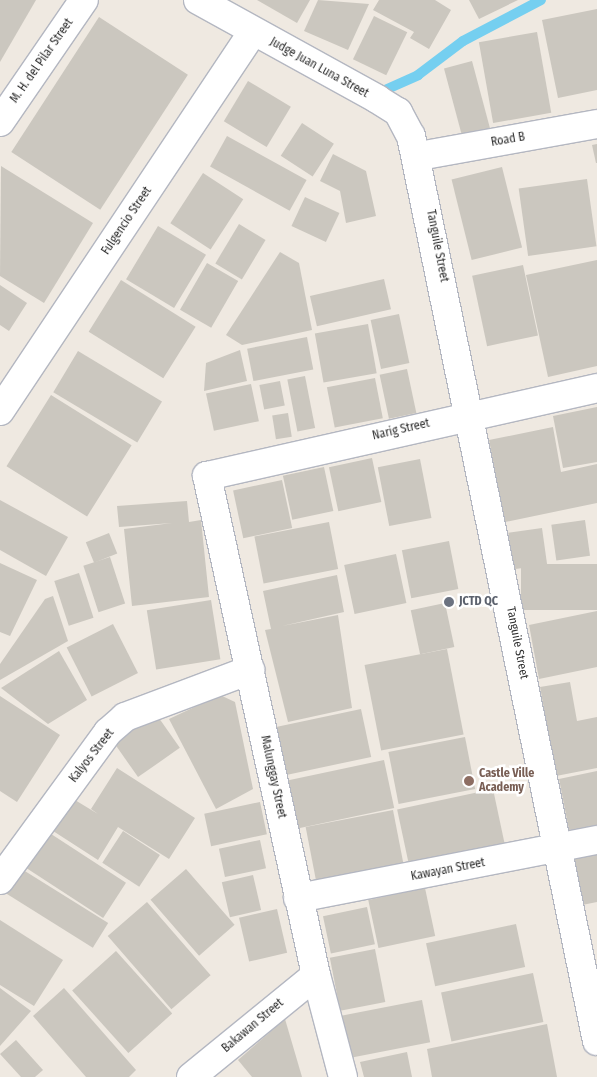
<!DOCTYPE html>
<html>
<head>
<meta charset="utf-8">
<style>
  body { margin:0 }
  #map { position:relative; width:597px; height:1077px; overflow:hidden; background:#efe9e1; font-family:"Fira Sans Condensed",sans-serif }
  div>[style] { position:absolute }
  .stream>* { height:10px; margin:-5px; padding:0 5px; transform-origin:5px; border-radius:5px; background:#75cff0 }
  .building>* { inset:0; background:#cbc7bf; transform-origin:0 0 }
  .roads { filter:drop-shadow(1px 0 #b4b7c1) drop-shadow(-1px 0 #b4b7c1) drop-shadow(0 1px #b4b7c1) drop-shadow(0 -1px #b4b7c1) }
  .street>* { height:28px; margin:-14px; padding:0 14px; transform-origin:14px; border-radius:14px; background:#fff }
  .secondary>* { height:28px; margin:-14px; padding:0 14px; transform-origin:14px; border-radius:14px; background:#fff }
  .dots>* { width:14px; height:14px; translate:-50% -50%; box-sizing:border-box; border:2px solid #fff; border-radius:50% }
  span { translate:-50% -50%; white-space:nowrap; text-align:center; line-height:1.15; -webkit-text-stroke:5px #fff; paint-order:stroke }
  .street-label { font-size:12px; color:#2e2e2e }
  .worship-label { font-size:12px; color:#5b616d; font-weight:700 }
  .left { translate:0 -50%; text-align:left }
  .education-label { font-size:12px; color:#785e54; font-weight:700 }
</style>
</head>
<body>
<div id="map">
  <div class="stream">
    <i style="left:385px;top:90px;width:36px;rotate:-24deg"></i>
    <i style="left:418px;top:75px;width:56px;rotate:-37.1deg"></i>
    <i style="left:463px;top:41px;width:88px;rotate:-27.7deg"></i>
  </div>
  <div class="building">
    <i style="clip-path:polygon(0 0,36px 0,0 62px)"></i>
    <i style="clip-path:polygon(257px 0,310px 0,297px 23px)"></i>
    <i style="clip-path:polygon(318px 0,369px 4px,348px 50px,304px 31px)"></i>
    <i style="clip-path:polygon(379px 0,435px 0,451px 10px,429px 49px,410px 38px,414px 32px,373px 10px)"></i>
    <i style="clip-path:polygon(469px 0,518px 0,479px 19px)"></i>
    <i style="clip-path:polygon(597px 9px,597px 90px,558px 98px,542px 20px)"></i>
    <i style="left:374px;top:16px;width:37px;height:48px;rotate:26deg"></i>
    <i style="left:99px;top:17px;width:106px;height:161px;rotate:33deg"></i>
    <i style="left:537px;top:32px;width:82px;height:59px;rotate:80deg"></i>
    <i style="left:472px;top:61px;width:76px;height:29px;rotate:75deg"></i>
    <i style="left:248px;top:81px;width:50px;height:47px;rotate:31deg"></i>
    <i style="left:302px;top:123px;width:38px;height:39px;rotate:33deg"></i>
    <i style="left:227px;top:136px;width:91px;height:35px;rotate:29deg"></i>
    <i style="clip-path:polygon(597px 144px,597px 163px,596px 163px,592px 145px)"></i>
    <i style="clip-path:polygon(333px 154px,366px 171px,376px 216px,346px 223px,340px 191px,320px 181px)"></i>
    <i style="clip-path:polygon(1px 166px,93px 223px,44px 303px,0 276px)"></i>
    <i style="left:502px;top:167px;width:83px;height:52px;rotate:76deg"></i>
    <i style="left:203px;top:173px;width:48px;height:60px;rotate:33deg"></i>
    <i style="left:587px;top:179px;width:68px;height:69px;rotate:82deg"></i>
    <i style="left:305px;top:197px;width:38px;height:32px;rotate:25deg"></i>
    <i style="left:239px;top:224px;width:31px;height:46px;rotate:31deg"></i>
    <i style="left:158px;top:226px;width:56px;height:62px;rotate:31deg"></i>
    <i style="clip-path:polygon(280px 252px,299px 263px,312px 330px,242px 345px,226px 335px)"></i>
    <i style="clip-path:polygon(597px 260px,597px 366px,548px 377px,526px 275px)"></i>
    <i style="left:207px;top:263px;width:36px;height:54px;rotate:30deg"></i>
    <i style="left:523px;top:265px;width:72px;height:52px;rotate:78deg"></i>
    <i style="left:384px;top:279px;width:31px;height:76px;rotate:77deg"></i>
    <i style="left:121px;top:280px;width:88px;height:61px;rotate:32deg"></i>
    <i style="clip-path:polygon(0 285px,27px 303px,9px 331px,0 325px)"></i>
    <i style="left:399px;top:314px;width:50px;height:29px;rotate:78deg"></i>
    <i style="left:368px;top:324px;width:50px;height:54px;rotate:80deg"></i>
    <i style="left:307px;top:337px;width:33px;height:61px;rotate:79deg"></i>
    <i style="clip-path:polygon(240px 350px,247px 381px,204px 391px,206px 363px)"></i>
    <i style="left:78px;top:351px;width:98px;height:48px;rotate:31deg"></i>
    <i style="left:407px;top:369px;width:45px;height:28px;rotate:78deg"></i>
    <i style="left:305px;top:376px;width:53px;height:18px;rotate:79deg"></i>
    <i style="left:375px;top:378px;width:41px;height:49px;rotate:79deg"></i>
    <i style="left:280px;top:381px;width:25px;height:21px;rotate:79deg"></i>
    <i style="left:251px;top:384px;width:38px;height:46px;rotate:78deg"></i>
    <i style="left:51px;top:395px;width:95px;height:84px;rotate:32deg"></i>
    <i style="clip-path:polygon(597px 407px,597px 462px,563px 468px,553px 416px)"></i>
    <i style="left:288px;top:413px;width:24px;height:16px;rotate:81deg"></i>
    <i style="clip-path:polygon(553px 427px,561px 472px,597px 464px,597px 503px,505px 522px,489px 440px)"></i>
    <i style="left:372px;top:458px;width:45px;height:44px;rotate:78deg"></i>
    <i style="left:420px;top:459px;width:60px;height:43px;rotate:79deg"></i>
    <i style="left:324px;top:467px;width:45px;height:42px;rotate:78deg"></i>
    <i style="left:282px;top:480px;width:49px;height:50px;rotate:78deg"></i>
    <i style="clip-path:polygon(0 500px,68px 537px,46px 576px,0 550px)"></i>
    <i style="clip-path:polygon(187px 501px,189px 522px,201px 520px,209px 597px,132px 606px,124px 529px,172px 523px,119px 527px,117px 506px)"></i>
    <i style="left:585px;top:520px;width:36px;height:34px;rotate:82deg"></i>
    <i style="left:329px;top:522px;width:48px;height:76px;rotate:79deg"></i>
    <i style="left:542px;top:528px;width:37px;height:34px;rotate:82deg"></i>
    <i style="left:109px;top:533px;width:22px;height:25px;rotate:68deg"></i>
    <i style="left:449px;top:541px;width:49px;height:48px;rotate:79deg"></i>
    <i style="left:396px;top:554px;width:50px;height:53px;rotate:78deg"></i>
    <i style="left:110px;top:557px;width:49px;height:28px;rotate:72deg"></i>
    <i style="clip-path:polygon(0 563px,37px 580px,10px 636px,0 632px)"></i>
    <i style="left:597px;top:564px;width:46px;height:76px;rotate:90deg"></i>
    <i style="left:79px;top:573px;width:47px;height:26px;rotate:72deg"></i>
    <i style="clip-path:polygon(337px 575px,344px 612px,282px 626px,338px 615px,352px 708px,288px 722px,265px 630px,271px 629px,263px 591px)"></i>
    <i style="clip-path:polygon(53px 596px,68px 641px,0 680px,0 664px,45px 599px)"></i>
    <i style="left:211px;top:600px;width:60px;height:65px;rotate:81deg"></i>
    <i style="left:445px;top:603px;width:45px;height:35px;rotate:78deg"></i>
    <i style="clip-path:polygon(597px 611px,597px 667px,539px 679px,529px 625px)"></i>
    <i style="left:113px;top:624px;width:55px;height:52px;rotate:63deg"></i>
    <i style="left:447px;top:649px;width:87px;height:84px;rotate:79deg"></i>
    <i style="clip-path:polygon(59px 651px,87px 700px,48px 724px,1px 688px)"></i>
    <i style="clip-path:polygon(570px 682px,577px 721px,597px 717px,597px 768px,556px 776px,540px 687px)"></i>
    <i style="clip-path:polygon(220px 695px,235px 702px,253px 789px,216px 809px,169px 719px)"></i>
    <i style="clip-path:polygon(0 696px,60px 735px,17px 802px,0 791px)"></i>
    <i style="left:361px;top:709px;width:49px;height:88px;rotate:78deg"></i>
    <i style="left:154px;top:711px;width:45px;height:51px;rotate:55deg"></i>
    <i style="left:465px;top:737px;width:53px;height:78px;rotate:79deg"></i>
    <i style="left:384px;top:760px;width:49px;height:106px;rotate:78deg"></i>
    <i style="clip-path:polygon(117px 768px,195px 818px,169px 859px,118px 827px,98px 860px,50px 829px,70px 797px,98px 814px,91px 809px)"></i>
    <i style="clip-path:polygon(597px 771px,597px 825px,569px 830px,559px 779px)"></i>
    <i style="left:493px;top:789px;width:59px;height:98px;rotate:78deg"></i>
    <i style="left:260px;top:802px;width:33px;height:57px;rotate:78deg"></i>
    <i style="left:393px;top:810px;width:58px;height:89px;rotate:79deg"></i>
    <i style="left:123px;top:831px;width:44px;height:38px;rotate:33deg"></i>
    <i style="left:48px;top:832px;width:93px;height:42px;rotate:33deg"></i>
    <i style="left:260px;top:840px;width:29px;height:42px;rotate:78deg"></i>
    <i style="clip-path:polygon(597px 847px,597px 902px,582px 905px,571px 852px)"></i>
    <i style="left:20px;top:868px;width:104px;height:29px;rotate:32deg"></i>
    <i style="left:186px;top:869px;width:74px;height:47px;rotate:49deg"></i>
    <i style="left:253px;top:875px;width:36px;height:32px;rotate:77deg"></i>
    <i style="left:425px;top:888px;width:49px;height:58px;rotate:78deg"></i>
    <i style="left:147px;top:902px;width:97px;height:52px;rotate:49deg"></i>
    <i style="left:367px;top:907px;width:38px;height:45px;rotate:78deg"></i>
    <i style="left:277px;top:909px;width:45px;height:39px;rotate:77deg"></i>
    <i style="clip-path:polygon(0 920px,63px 960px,34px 1006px,0 985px)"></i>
    <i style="left:516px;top:924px;width:44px;height:92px;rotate:78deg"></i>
    <i style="left:375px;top:949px;width:54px;height:46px;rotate:79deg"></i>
    <i style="left:116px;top:951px;width:84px;height:59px;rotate:48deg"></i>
    <i style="left:533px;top:973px;width:50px;height:94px;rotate:78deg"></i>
    <i style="clip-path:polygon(0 988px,31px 1011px,0 1046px)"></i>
    <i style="clip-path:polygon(64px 988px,136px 1070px,129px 1077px,86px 1077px,33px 1016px)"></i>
    <i style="left:422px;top:1000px;width:43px;height:81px;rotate:79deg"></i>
    <i style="clip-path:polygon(285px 1019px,302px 1077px,252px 1077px,238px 1060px)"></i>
    <i style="clip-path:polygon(547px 1024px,557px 1077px,432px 1077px,427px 1049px)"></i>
    <i style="clip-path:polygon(16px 1040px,43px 1070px,35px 1077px,21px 1077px,0 1054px)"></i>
    <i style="clip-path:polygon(407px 1052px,412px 1077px,364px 1077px,360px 1062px)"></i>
  </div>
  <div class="roads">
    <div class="street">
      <i style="left:419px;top:156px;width:181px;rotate:-10.2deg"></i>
      <i style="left:0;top:411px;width:456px;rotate:-56.3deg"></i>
      <i style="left:0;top:880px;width:183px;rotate:-53.9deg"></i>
      <i style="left:108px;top:732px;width:23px;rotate:-41deg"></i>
      <i style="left:125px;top:717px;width:134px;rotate:-20.6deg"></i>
      <i style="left:298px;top:898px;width:305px;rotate:-11deg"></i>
      <i style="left:191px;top:1077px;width:161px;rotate:-39.2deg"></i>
      <i style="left:343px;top:1077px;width:106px;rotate:-104.8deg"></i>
      <i style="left:316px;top:975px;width:511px;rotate:-102.32deg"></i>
      <i style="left:207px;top:476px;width:400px;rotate:-12.7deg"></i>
    </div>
    <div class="secondary">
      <i style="left:198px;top:0;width:205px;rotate:28.9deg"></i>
      <i style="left:377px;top:99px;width:25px;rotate:32deg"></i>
      <i style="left:398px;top:112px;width:27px;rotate:62deg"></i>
      <i style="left:411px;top:136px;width:924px;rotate:78.39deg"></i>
      <i style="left:0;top:122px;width:148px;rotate:-55.5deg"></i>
    </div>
  </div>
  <div class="dots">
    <i style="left:449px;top:602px;background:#6b7280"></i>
    <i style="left:469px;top:781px;background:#8d6e63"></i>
  </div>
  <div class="street-label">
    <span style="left:42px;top:61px;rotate:-55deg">M. H. del Pilar Street</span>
    <span style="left:319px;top:68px;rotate:29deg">Judge Juan Luna Street</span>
    <span style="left:508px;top:140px;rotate:-10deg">Road B</span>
    <span style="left:127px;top:221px;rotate:-56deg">Fulgencio Street</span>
    <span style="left:437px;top:246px;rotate:79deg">Tanguile Street</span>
    <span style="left:401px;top:430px;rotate:-13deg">Narig Street</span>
    <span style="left:517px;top:643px;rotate:79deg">Tanguile Street</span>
    <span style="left:92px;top:756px;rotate:-52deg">Kalyos Street</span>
    <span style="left:273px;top:777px;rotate:78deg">Malunggay Street</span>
    <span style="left:448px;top:870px;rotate:-11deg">Kawayan Street</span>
    <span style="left:253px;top:1026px;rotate:-40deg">Bakawan Street</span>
  </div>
  <div class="worship-label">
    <span class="left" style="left:459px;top:602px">JCTD QC</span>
  </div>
  <div class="education-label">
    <span class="left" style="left:479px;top:781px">Castle Ville<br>Academy</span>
  </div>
</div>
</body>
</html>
